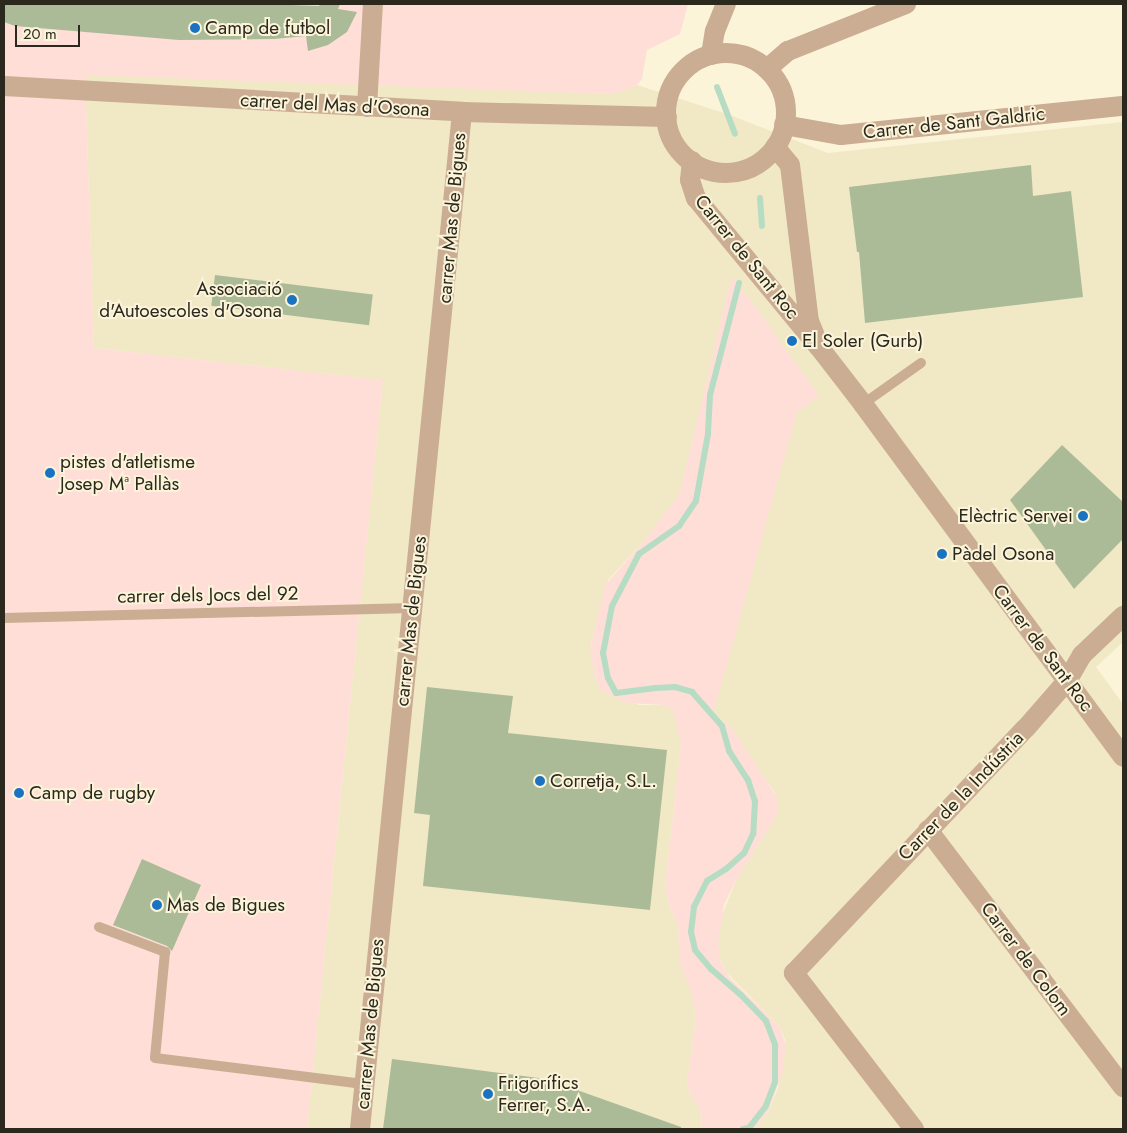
<!DOCTYPE html>
<html>
<head>
<meta charset="utf-8">
<style>
  body { margin:0 }
  #map { position:relative; width:1127px; height:1133px; overflow:hidden; background:#fbf4d9; font-family:Jost,sans-serif }
  div>[style] { position:absolute }
  .built>* { inset:0; background:#f1e8c6 }
  .green>* { inset:0; background:#feded7 }
  .stream>* { height:6px; margin:-3px; padding:0 3px; transform-origin:3px; border-radius:3px; background:#b6dcc4 }
  .building>* { inset:0; background:#acbb97; transform-origin:0 0 }
  .service>* { height:10px; margin:-5px; padding:0 5px; transform-origin:5px; border-radius:5px; background:#caad92 }
  .minor>* { height:20px; margin:-10px; padding:0 10px; transform-origin:10px; border-radius:10px; background:#caad92 }
  .minor>.ring { margin:-10px; padding:0; box-sizing:content-box; background:none; border:20px solid #caad92; border-radius:50% }
  .dots>* { width:14px; height:14px; translate:-50% -50%; box-sizing:border-box; border:2px solid #fbf4d9; border-radius:50% }
  span { translate:-50% -50%; white-space:nowrap; text-align:center; line-height:1.15; -webkit-text-stroke:4px #fbf4d9; paint-order:stroke }
  .poi-label { font-size:19px; color:#2b281e }
  .left { translate:0 -50%; text-align:left }
  .right { translate:-100% -50%; text-align:right }
  .street-label { font-size:19px; color:#2b281e }
  .frame { position:absolute; inset:0; border:5px solid #2b281e; pointer-events:none }
  .scale { position:absolute; left:15px; top:25px; width:65px; height:22px; box-sizing:border-box; border:2px solid #2b281e; border-top:0; padding-left:6px; font-size:15px; line-height:18px; white-space:nowrap; color:#2b281e; -webkit-text-stroke:4px #fbf4d9; paint-order:stroke }
</style>
</head>
<body>
<div id="map">
  <div class="built">
    <i style="clip-path:polygon(85px 74px,614px 94px,637px 85px,727px 114px,828px 153px,1123px 122px,1123px 642px,1096px 667px,1123px 704px,1123px 1129px,756px 1129px,768px 1112px,778px 1088px,784px 1058px,785px 1040px,780px 1027px,727px 973px,719px 957px,718px 943px,721px 918px,736px 880px,777px 815px,775px 793px,743px 748px,732px 728px,713px 714px,687px 525px,731px 279px,680px 493px,644px 541px,608px 580px,591px 644px,594px 673px,600px 690px,639px 705px,664px 705px,669px 707px,675px 716px,681px 745px,665px 887px,669px 905px,678px 926px,679px 948px,691px 989px,696px 1018px,687px 1082px,690px 1094px,702px 1113px,701px 1129px,307px 1129px,383px 380px,94px 348px)"></i>
  </div>
  <div class="green">
    <i style="clip-path:polygon(4px 4px,688px 4px,680px 34px,647px 50px,642px 79px,637px 85px,614px 94px,85px 75px,94px 348px,383px 380px,307px 1129px,4px 1129px)"></i>
    <i style="clip-path:polygon(731px 278px,749px 298px,819px 396px,797px 412px,713px 714px,732px 728px,778px 799px,777px 815px,736px 880px,724px 905px,718px 943px,721px 962px,730px 978px,780px 1027px,786px 1046px,783px 1071px,768px 1112px,756px 1129px,701px 1129px,702px 1113px,690px 1094px,687px 1082px,696px 1018px,691px 990px,680px 965px,678px 926px,669px 905px,665px 887px,681px 745px,675px 716px,669px 707px,664px 705px,627px 703px,600px 690px,594px 673px,590px 650px,605px 585px,644px 541px,680px 493px)"></i>
  </div>
  <div class="stream">
    <i style="left:717px;top:87px;width:50px;rotate:69deg"></i>
    <i style="left:760px;top:198px;width:28px;rotate:86deg"></i>
    <i style="left:739px;top:283px;width:116px;rotate:104.5deg"></i>
    <i style="left:710px;top:395px;width:39px;rotate:93deg"></i>
    <i style="left:708px;top:434px;width:68px;rotate:100.2deg"></i>
    <i style="left:696px;top:501px;width:30px;rotate:124deg"></i>
    <i style="left:679px;top:526px;width:49px;rotate:145deg"></i>
    <i style="left:639px;top:554px;width:59px;rotate:117.4deg"></i>
    <i style="left:612px;top:606px;width:48px;rotate:100.8deg"></i>
    <i style="left:603px;top:653px;width:25px;rotate:79deg"></i>
    <i style="left:608px;top:678px;width:17px;rotate:62deg"></i>
    <i style="left:616px;top:693px;width:40px;rotate:-7.1deg"></i>
    <i style="left:656px;top:688px;width:19px;rotate:-3deg"></i>
    <i style="left:675px;top:687px;width:18px;rotate:16deg"></i>
    <i style="left:692px;top:692px;width:45px;rotate:48.6deg"></i>
    <i style="left:722px;top:726px;width:26px;rotate:74deg"></i>
    <i style="left:729px;top:751px;width:35px;rotate:57deg"></i>
    <i style="left:748px;top:780px;width:22px;rotate:72deg"></i>
    <i style="left:755px;top:801px;width:33px;rotate:93deg"></i>
    <i style="left:753px;top:834px;width:21px;rotate:115deg"></i>
    <i style="left:744px;top:853px;width:24px;rotate:138deg"></i>
    <i style="left:726px;top:869px;width:22px;rotate:148deg"></i>
    <i style="left:707px;top:881px;width:29px;rotate:117deg"></i>
    <i style="left:694px;top:907px;width:25px;rotate:97deg"></i>
    <i style="left:691px;top:932px;width:18px;rotate:77deg"></i>
    <i style="left:695px;top:950px;width:25px;rotate:50deg"></i>
    <i style="left:711px;top:969px;width:40px;rotate:41deg"></i>
    <i style="left:741px;top:995px;width:36px;rotate:46deg"></i>
    <i style="left:766px;top:1021px;width:26px;rotate:69deg"></i>
    <i style="left:775px;top:1045px;width:37px;rotate:90deg"></i>
    <i style="left:775px;top:1082px;width:26px;rotate:111deg"></i>
    <i style="left:766px;top:1106px;width:28px;rotate:128deg"></i>
    <i style="left:749px;top:1128px;width:6px;rotate:171deg"></i>
  </div>
  <div class="building">
    <i style="clip-path:polygon(4px 4px,265px 4px,319px 6px,320px 4px,340px 4px,338px 9px,357px 12px,347px 32px,328px 45px,308px 51px,306px 36px,274px 39px,179px 40px,15px 26px,4px 22px)"></i>
    <i style="clip-path:polygon(1031px 165px,1033px 196px,1071px 191px,1083px 297px,865px 323px,859px 252px,857px 252px,849px 187px)"></i>
    <i style="left:215px;top:275px;width:159px;height:31px;rotate:7deg"></i>
    <i style="clip-path:polygon(1062px 445px,1123px 502px,1123px 539px,1074px 589px,1010px 500px)"></i>
    <i style="clip-path:polygon(427px 687px,513px 696px,508px 733px,667px 750px,650px 910px,423px 886px,430px 815px,414px 813px)"></i>
    <i style="clip-path:polygon(142px 859px,201px 885px,172px 951px,167px 946px,113px 925px)"></i>
    <i style="clip-path:polygon(392px 1059px,546px 1079px,681px 1127px,681px 1129px,383px 1129px)"></i>
  </div>
  <div class="service">
    <i style="left:863px;top:404px;width:71px;rotate:-35.3deg"></i>
    <i style="left:4px;top:618px;width:409px;rotate:-1.4deg"></i>
    <i style="left:99px;top:927px;width:71px;rotate:20.7deg"></i>
    <i style="left:165px;top:952px;width:106px;rotate:95.4deg"></i>
    <i style="left:155px;top:1058px;width:212px;rotate:7.1deg"></i>
  </div>
  <div class="minor">
    <i class="ring" style="left:666px;top:53px;width:100px;height:100px"></i>
    <i style="left:711px;top:55px;width:24px;rotate:-81deg"></i>
    <i style="left:715px;top:31px;width:29px;rotate:-68deg"></i>
    <i style="left:767px;top:69px;width:28px;rotate:-41deg"></i>
    <i style="left:788px;top:51px;width:127px;rotate:-21.7deg"></i>
    <i style="left:4px;top:86px;width:459px;rotate:3.2deg"></i>
    <i style="left:462px;top:112px;width:205px;rotate:1.4deg"></i>
    <i style="left:367px;top:107px;width:103px;rotate:-86.7deg"></i>
    <i style="left:784px;top:125px;width:58px;rotate:10deg"></i>
    <i style="left:841px;top:135px;width:283px;rotate:-5.9deg"></i>
    <i style="left:775px;top:147px;width:23px;rotate:50deg"></i>
    <i style="left:790px;top:165px;width:157px;rotate:83.1deg"></i>
    <i style="left:809px;top:321px;width:16px;rotate:68deg"></i>
    <i style="left:692px;top:161px;width:19px;rotate:96deg"></i>
    <i style="left:690px;top:180px;width:19px;rotate:72deg"></i>
    <i style="left:696px;top:198px;width:193px;rotate:50.5deg"></i>
    <i style="left:819px;top:347px;width:72px;rotate:52.3deg"></i>
    <i style="left:863px;top:404px;width:438px;rotate:53.6deg"></i>
    <i style="left:928px;top:830px;width:323px;rotate:52.8deg"></i>
    <i style="left:360px;top:1129px;width:1022px;rotate:-84.27deg"></i>
    <i style="left:914px;top:1129px;width:197px;rotate:-127.6deg"></i>
    <i style="left:794px;top:973px;width:337px;rotate:-46.6deg"></i>
    <i style="left:1026px;top:728px;width:62px;rotate:-48.9deg"></i>
    <i style="left:1067px;top:681px;width:30px;rotate:-60deg"></i>
    <i style="left:1082px;top:655px;width:57px;rotate:-43.6deg"></i>
  </div>
  <div class="dots">
    <i style="left:195px;top:28px;background:#1b72c0"></i>
    <i style="left:292px;top:300px;background:#1b72c0"></i>
    <i style="left:792px;top:341px;background:#1b72c0"></i>
    <i style="left:50px;top:473px;background:#1b72c0"></i>
    <i style="left:1083px;top:516px;background:#1b72c0"></i>
    <i style="left:942px;top:554px;background:#1b72c0"></i>
    <i style="left:540px;top:781px;background:#1b72c0"></i>
    <i style="left:19px;top:793px;background:#1b72c0"></i>
    <i style="left:157px;top:905px;background:#1b72c0"></i>
    <i style="left:488px;top:1094px;background:#1b72c0"></i>
  </div>
  <div class="poi-label">
    <span class="left" style="left:205px;top:28px">Camp de futbol</span>
    <span class="right" style="left:282px;top:300px">Associació<br>d'Autoescoles d'Osona</span>
    <span class="left" style="left:802px;top:341px">El Soler (Gurb)</span>
    <span class="left" style="left:60px;top:473px">pistes d'atletisme<br>Josep Mª Pallàs</span>
    <span class="right" style="left:1073px;top:516px">Elèctric Servei</span>
    <span class="left" style="left:952px;top:554px">Pàdel Osona</span>
    <span class="left" style="left:550px;top:781px">Corretja, S.L.</span>
    <span class="left" style="left:29px;top:793px">Camp de rugby</span>
    <span class="left" style="left:167px;top:905px">Mas de Bigues</span>
    <span class="left" style="left:498px;top:1094px">Frigorífics<br>Ferrer, S.A.</span>
  </div>
  <div class="street-label">
    <span style="left:335px;top:105px;rotate:3deg">carrer del Mas d'Osona</span>
    <span style="left:954px;top:123px;rotate:-6deg">Carrer de Sant Galdric</span>
    <span style="left:452px;top:218px;rotate:-85deg">carrer Mas de Bigues</span>
    <span style="left:747px;top:257px;rotate:51deg">Carrer de Sant Roc</span>
    <span style="left:208px;top:595px;rotate:-1deg">carrer dels Jocs del 92</span>
    <span style="left:411px;top:621px;rotate:-84deg">carrer Mas de Bigues</span>
    <span style="left:1043px;top:648px;rotate:53deg">Carrer de Sant Roc</span>
    <span style="left:961px;top:796px;rotate:-46deg">Carrer de la Indústria</span>
    <span style="left:1026px;top:959px;rotate:53deg">Carrer de Colom</span>
    <span style="left:370px;top:1024px;rotate:-85deg">carrer Mas de Bigues</span>
  </div>
  <div class="frame"></div>
  <div class="scale">20 m</div>
</div>
</body>
</html>
